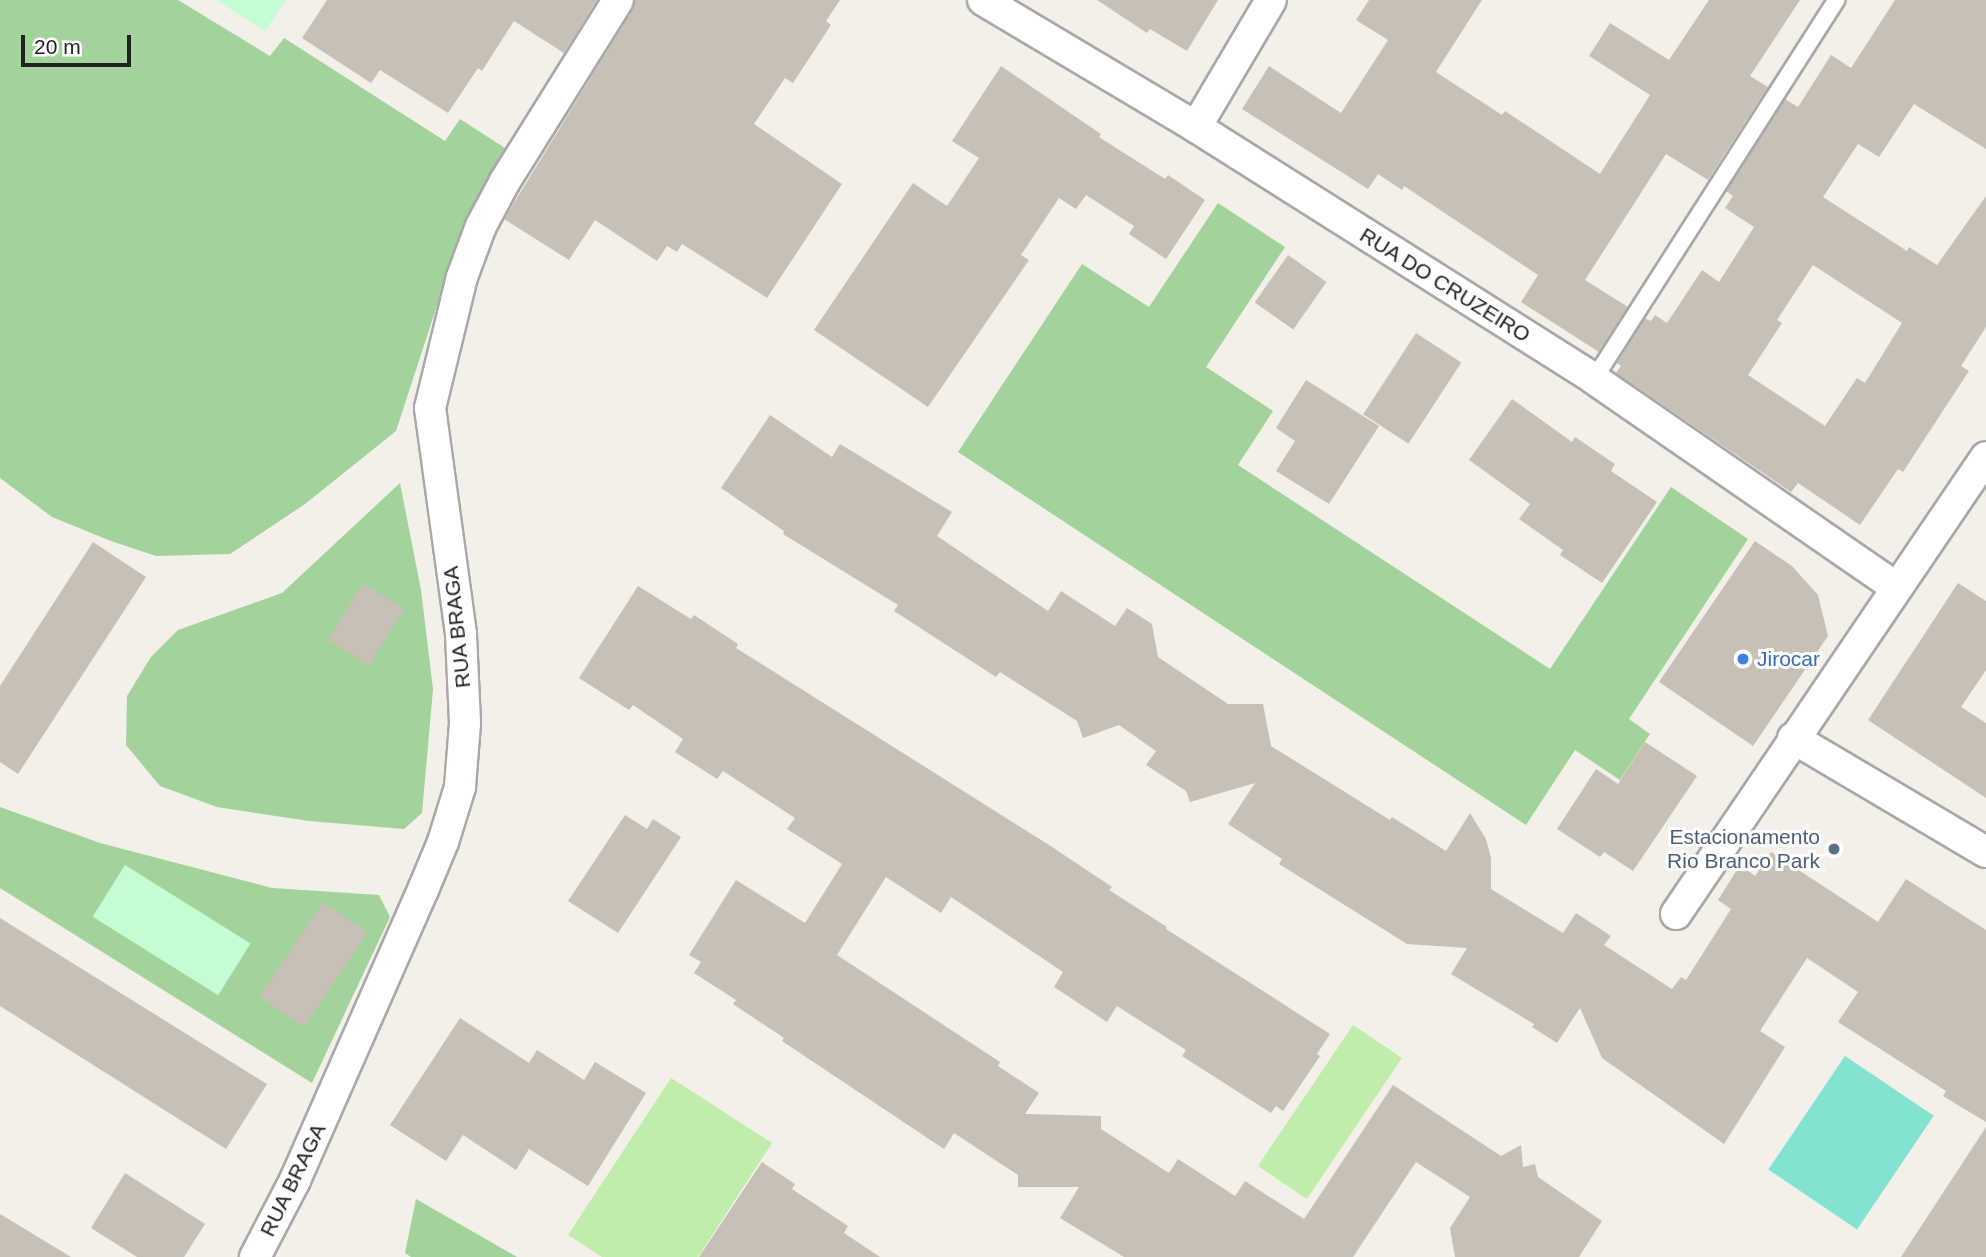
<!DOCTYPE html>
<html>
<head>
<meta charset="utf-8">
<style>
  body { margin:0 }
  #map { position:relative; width:1986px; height:1257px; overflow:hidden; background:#f2f0e8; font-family:Arial,sans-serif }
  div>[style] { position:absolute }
  .grass>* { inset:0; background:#c0edac; transform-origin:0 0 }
  .forest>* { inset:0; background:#a1d39b }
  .park>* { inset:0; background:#c4fcd3; transform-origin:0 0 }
  .pitch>* { inset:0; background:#83e3d0; transform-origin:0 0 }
  .building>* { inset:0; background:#c7c0b6; transform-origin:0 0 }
  .roads { filter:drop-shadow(2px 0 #a8a8a8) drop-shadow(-2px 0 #a8a8a8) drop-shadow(0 2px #a8a8a8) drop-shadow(0 -2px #a8a8a8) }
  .lane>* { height:16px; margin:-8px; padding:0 8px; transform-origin:8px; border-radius:8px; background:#fff }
  .street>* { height:30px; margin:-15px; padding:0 15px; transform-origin:15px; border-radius:15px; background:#fff }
  .dots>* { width:19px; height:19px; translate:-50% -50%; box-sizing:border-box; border:4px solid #fff; border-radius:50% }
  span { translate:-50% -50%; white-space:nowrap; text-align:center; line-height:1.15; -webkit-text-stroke:6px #fff; paint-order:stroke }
  .street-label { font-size:21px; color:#212121 }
  .shop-label { font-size:21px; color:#366cbe }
  .left { translate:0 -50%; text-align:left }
  .service-label { font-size:21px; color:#4e5e75 }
  .right { translate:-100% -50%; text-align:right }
  .scale { position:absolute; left:21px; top:35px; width:110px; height:32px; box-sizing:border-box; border:4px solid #212121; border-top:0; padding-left:9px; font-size:21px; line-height:24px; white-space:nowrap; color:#212121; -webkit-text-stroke:5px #fff; paint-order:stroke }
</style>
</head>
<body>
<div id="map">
  <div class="grass">
    <i style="left:1353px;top:1025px;width:59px;height:170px;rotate:34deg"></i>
    <i style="clip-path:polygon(671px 1078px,772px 1143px,698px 1257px,602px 1257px,568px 1235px)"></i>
  </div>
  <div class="forest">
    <i style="clip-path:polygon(0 0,178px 0,270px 56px,284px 38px,445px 141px,460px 119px,508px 150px,464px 223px,396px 431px,305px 504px,230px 554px,156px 556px,111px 541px,52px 517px,0 478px)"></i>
    <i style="clip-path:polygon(1218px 203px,1285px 247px,1206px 367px,1273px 411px,1238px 465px,1550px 669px,1671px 487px,1748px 539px,1629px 719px,1650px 734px,1620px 780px,1575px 750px,1526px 825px,958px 452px,1082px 264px,1149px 307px)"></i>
    <i style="clip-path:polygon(400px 483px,421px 590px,433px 689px,422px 813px,404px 829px,309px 821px,217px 807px,160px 786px,126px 745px,127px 696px,151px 657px,178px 630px,282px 593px)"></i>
    <i style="clip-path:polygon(0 807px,100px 843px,272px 888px,379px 895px,390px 917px,312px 1083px,0 888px)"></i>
    <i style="clip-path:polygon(416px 1199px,517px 1257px,411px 1257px,405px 1253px)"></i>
  </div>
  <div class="park">
    <i style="clip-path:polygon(216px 0,286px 0,265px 31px)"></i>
    <i style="left:125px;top:865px;width:148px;height:61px;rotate:32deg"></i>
  </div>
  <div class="pitch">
    <i style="left:1845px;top:1056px;width:107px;height:137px;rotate:34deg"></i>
  </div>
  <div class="building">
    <i style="clip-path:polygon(327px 0,597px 0,564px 53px,514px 21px,482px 71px,478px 68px,448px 113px,380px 70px,371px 83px,302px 38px)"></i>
    <i style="clip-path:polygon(635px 0,840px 0,826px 21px,831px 25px,793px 83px,785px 78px,754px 124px,842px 184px,767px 298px,682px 244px,677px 252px,667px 246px,657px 261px,595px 220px,569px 260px,504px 219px,633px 9px)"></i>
    <i style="clip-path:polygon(1097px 0,1218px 0,1187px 51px,1150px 29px,1147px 33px)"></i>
    <i style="clip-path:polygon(1369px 0,1482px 0,1436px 72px,1502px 115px,1505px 111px,1600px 174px,1650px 95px,1589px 56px,1610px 23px,1669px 60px,1709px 0,1800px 0,1750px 76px,1768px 87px,1708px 180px,1666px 154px,1585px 280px,1628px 307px,1599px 352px,1521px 302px,1538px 275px,1404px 186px,1402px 190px,1378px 174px,1368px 189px,1242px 109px,1269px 66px,1341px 113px,1388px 40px,1356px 20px)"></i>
    <i style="clip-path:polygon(evenodd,1895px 0,1986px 0,1986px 149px,1914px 104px,1879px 157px,1858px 144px,1823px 197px,1907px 251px,1909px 247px,1937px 265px,1986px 196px,1986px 327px,1961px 366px,1969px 371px,1903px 472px,1898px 469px,1860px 525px,1798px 483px,1791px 492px,1616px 373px,1621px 366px,1617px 363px,1645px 318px,1651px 321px,1655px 315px,1667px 323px,1702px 270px,1719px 282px,1754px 227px,1725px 208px,1733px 196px,1726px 191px,1785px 99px,1798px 107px,1831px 55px,1851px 68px,1895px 0,1813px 265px,1902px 323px,1865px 383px,1857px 378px,1825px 426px,1748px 375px,1782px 323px,1777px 320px,1813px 265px)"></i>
    <i style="clip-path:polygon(1001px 66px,1101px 134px,1099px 137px,1165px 179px,1168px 175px,1205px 200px,1166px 259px,1129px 234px,1134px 226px,1086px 195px,1076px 209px,1059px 198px,1021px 255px,1029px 260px,928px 407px,814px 330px,913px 183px,947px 206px,979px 158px,952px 141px)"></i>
    <i style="left:1288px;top:255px;width:47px;height:58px;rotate:35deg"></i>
    <i style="left:1416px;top:333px;width:54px;height:97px;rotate:33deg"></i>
    <i style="clip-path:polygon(1306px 380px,1379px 426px,1329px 504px,1276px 471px,1295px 441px,1276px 428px)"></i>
    <i style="clip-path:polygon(1512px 399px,1572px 442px,1575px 437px,1615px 464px,1611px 471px,1657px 502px,1602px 583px,1560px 555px,1563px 550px,1519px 519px,1530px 504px,1469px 460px)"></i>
    <i style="clip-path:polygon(770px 415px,832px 457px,840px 444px,952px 512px,937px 536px,1048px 611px,1061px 591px,1115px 626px,1127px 608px,1152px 624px,1158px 657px,1228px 704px,1263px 704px,1271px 746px,1390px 820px,1392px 817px,1446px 851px,1470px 813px,1486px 839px,1491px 858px,1491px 889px,1563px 933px,1576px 913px,1611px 936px,1604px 945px,1672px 989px,1681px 977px,1686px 980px,1731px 909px,1718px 900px,1740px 865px,1755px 876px,1771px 852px,1878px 922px,1906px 879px,1986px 930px,1986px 1122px,1943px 1096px,1946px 1091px,1838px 1022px,1858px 992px,1807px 958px,1760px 1031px,1785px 1047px,1724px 1144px,1602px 1058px,1580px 1008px,1557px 1043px,1532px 1027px,1534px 1024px,1451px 974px,1467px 948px,1407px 944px,1279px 864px,1282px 859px,1228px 824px,1255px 783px,1190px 802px,1186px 791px,1146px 765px,1156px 751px,1119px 725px,1083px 738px,1077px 721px,1000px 672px,996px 677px,894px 611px,898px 605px,783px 534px,784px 531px,721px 488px)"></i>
    <i style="clip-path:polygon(1755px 541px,1792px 566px,1818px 595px,1828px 636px,1753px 746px,1659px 682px)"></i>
    <i style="clip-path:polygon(93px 542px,146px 577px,18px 774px,0 762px,0 686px)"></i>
    <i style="left:363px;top:583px;width:49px;height:67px;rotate:32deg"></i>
    <i style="clip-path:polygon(1958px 583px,1986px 601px,1986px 670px,1961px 707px,1986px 723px,1986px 798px,1868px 720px)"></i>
    <i style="clip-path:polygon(638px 586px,691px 619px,694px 615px,738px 644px,736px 648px,1046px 843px,1112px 887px,1109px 890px,1167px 927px,1166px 929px,1330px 1034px,1317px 1054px,1320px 1056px,1283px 1111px,1276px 1106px,1271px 1113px,1182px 1056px,1186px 1050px,1117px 1006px,1107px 1022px,1054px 987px,1063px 972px,951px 897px,941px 913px,886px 877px,837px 955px,1000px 1062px,998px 1066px,1039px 1093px,1025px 1114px,1101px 1116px,1101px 1129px,1169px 1173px,1178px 1159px,1235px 1196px,1245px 1181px,1304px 1219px,1393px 1085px,1501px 1156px,1521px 1145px,1523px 1167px,1535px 1164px,1538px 1177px,1602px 1221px,1579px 1257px,1455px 1257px,1450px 1228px,1470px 1197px,1416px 1162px,1353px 1257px,1124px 1257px,1060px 1218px,1079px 1187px,1018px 1187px,1018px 1175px,954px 1133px,944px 1149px,782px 1041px,784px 1038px,733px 1004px,736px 1000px,694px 973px,701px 962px,689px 955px,736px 880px,805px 923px,842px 864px,787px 829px,795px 818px,723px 771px,717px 779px,675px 752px,683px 739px,633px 705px,629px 710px,579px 678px)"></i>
    <i style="clip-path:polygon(1645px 742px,1697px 776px,1633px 871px,1604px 852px,1600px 857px,1557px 829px,1596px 769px,1618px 784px)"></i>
    <i style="clip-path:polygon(625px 815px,647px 829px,653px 819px,681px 837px,618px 933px,568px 901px)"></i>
    <i style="left:323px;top:902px;width:54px;height:114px;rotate:34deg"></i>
    <i style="clip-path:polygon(0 918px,267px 1084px,226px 1149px,0 1006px)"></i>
    <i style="clip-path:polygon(460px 1018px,529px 1063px,537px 1050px,584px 1080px,595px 1062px,646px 1093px,588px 1186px,529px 1149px,516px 1170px,463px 1135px,446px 1161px,390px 1125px)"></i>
    <i style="clip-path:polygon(1986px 1127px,1986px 1257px,1901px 1257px)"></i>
    <i style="clip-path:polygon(762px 1162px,795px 1184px,792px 1189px,848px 1226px,844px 1233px,880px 1257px,699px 1257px)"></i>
    <i style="clip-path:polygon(125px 1173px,205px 1224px,184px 1257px,137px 1257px,91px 1228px)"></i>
    <i style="clip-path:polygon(0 1214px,71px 1257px,0 1257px)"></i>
  </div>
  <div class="roads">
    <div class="lane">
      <i style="left:1594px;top:379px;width:450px;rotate:-57.4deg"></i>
    </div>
    <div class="street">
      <i style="left:983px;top:0;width:248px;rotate:30.8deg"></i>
      <i style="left:1196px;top:127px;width:471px;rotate:32.3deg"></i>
      <i style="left:1594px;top:379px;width:367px;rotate:34.6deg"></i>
      <i style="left:1196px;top:127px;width:147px;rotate:-59.4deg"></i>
      <i style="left:1793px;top:738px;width:224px;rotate:30.6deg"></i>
      <i style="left:1676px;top:914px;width:552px;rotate:-55.85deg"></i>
      <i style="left:255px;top:1257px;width:87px;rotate:-62.5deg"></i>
      <i style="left:295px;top:1180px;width:317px;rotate:-66.2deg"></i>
      <i style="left:423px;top:890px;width:52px;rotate:-67.4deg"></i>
      <i style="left:443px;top:842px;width:58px;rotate:-72.8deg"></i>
      <i style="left:460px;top:787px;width:64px;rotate:-85.5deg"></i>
      <i style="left:465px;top:723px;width:89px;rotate:-92.6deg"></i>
      <i style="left:461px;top:634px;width:228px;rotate:-97.8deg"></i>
      <i style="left:430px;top:408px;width:135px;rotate:-76.3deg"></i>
      <i style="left:462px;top:277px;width:54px;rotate:-69.6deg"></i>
      <i style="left:481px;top:226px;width:51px;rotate:-61.9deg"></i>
      <i style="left:505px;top:181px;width:213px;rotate:-58deg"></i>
    </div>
  </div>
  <div class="dots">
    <i style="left:1743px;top:659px;background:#3f7fe0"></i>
    <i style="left:1834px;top:849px;background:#5c6f8a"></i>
  </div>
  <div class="street-label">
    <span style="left:1445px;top:285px;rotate:32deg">RUA DO CRUZEIRO</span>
    <span style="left:457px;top:627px;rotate:-96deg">RUA BRAGA</span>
    <span style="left:293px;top:1180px;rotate:-64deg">RUA BRAGA</span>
  </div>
  <div class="shop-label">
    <span class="left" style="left:1757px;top:659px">Jirocar</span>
  </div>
  <div class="service-label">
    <span class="right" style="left:1820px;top:849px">Estacionamento<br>Rio Branco Park</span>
  </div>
  <div class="scale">20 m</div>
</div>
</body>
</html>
